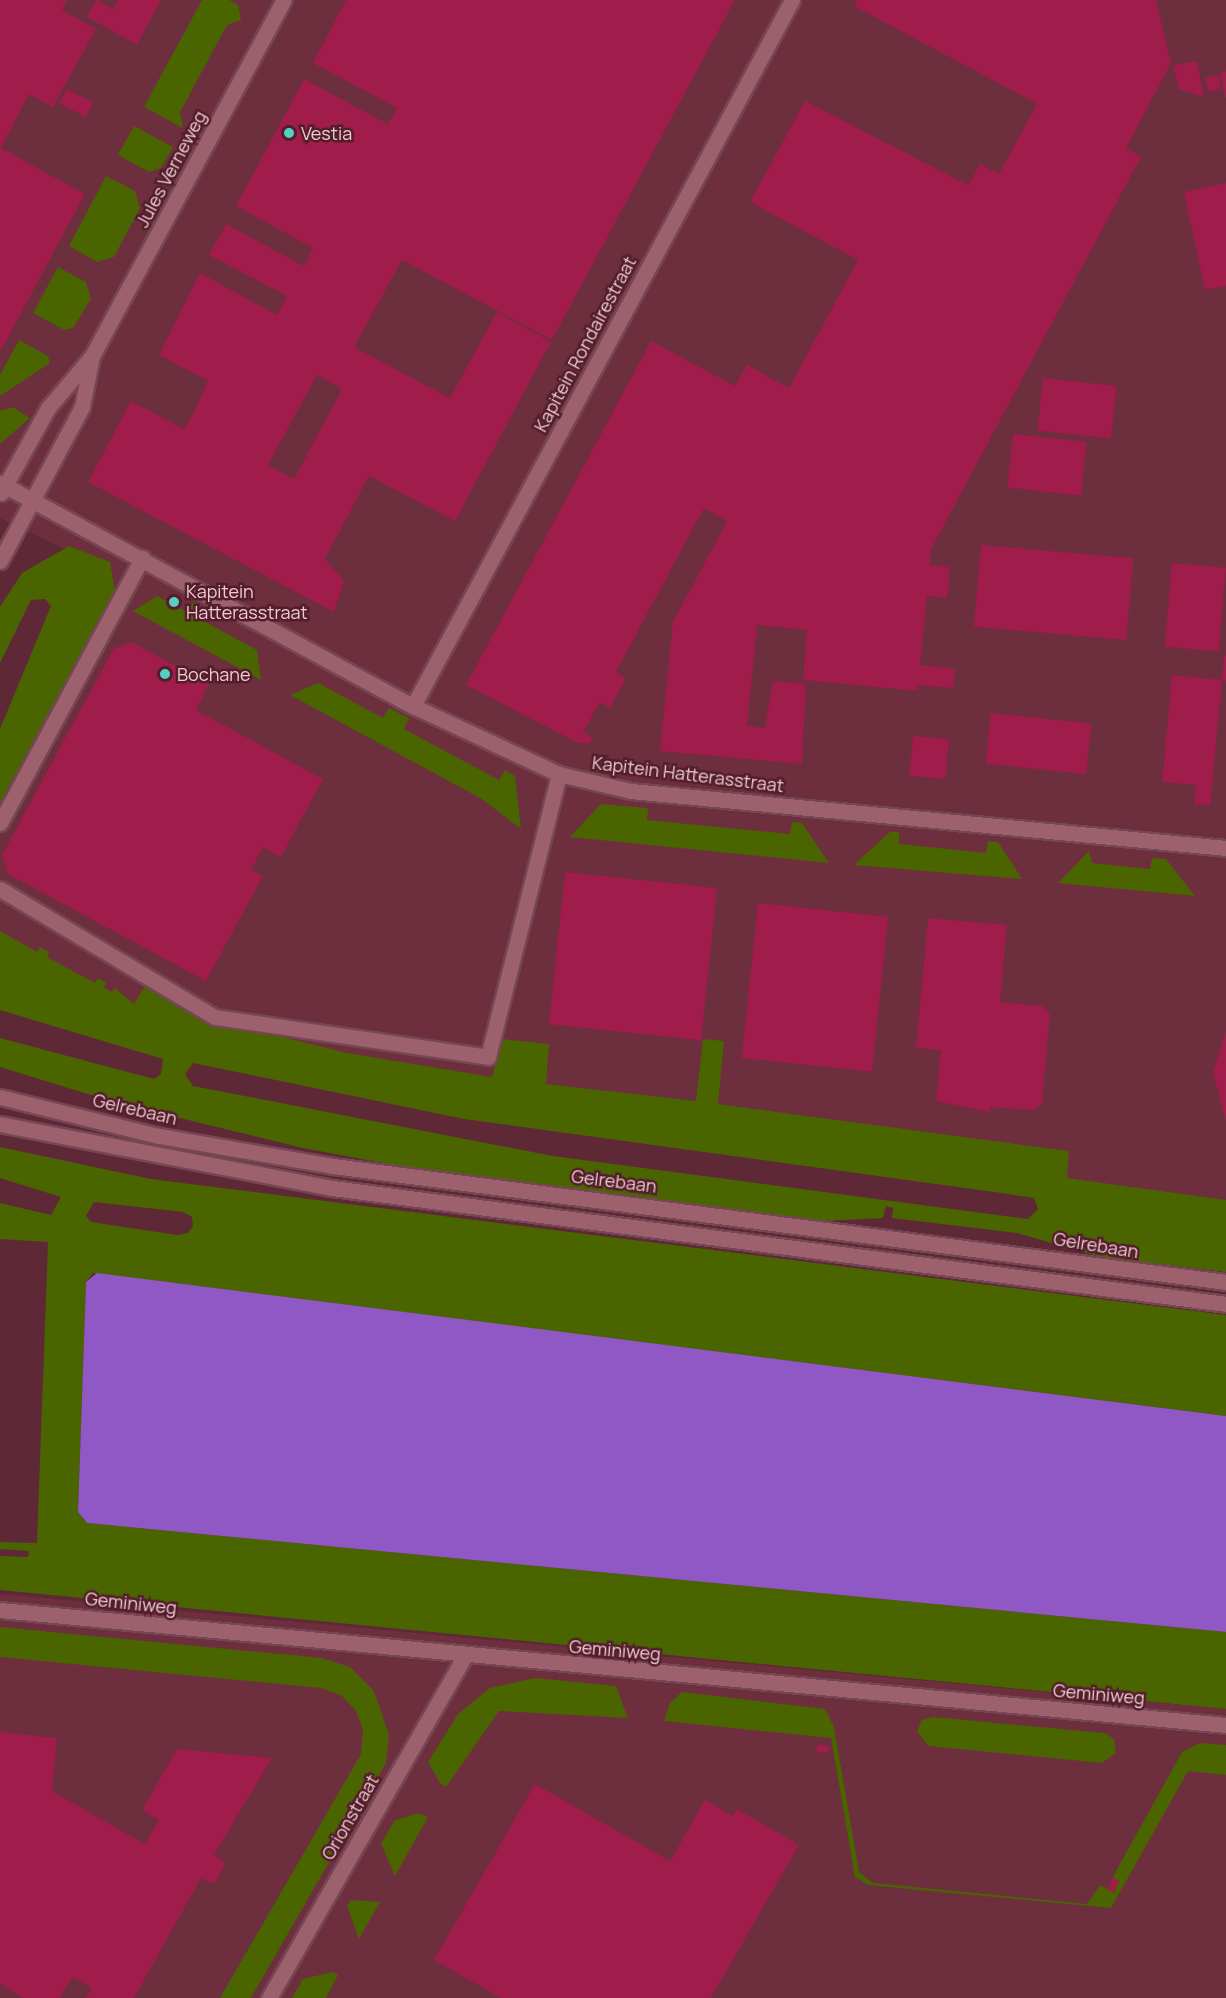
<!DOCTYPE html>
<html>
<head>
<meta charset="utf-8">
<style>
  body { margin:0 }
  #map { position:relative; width:1226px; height:1998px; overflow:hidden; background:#5f2836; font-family:Manrope,sans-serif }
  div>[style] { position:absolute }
  .built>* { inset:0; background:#6d2e3e }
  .green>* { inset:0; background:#4a6400 }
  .water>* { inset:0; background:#9058c4 }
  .building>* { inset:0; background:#9f1c4b; transform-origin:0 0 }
  .roads { filter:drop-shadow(2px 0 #754654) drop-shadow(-2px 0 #754654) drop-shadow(0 2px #754654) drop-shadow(0 -2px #754654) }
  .minor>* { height:15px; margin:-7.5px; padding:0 7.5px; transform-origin:7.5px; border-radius:7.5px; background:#9d606d }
  .dots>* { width:16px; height:16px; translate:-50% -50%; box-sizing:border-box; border:3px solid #531d2c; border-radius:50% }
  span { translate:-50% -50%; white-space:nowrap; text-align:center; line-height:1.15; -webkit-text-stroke:5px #531d2c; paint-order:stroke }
  .poi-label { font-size:18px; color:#eecbd1 }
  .left { translate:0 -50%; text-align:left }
  .street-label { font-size:18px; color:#eecbd1 }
</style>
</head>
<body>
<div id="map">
  <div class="built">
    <i style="clip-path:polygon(0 0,1226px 0,1226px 1207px,489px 1085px,138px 1011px,0 938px,0 752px,77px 555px,0 518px)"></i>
    <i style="clip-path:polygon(0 1594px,1226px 1709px,1226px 1998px,0 1998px)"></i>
  </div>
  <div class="green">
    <i style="clip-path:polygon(202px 0,229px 0,238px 5px,241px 20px,227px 25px,180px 112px,183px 128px,144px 107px)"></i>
    <i style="clip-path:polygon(134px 126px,173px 147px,161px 168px,149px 172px,118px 155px)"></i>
    <i style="clip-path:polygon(106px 176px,135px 191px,140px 208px,114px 257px,97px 262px,69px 246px)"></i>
    <i style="clip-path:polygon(58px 267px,86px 282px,91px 299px,73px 328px,64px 330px,33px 313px)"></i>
    <i style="clip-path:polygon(19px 340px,48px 356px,50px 363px,0 396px,0 375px)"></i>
    <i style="clip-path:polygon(13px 407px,30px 418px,0 444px,0 411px)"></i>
    <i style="clip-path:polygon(69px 546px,110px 562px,115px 591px,0 803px,0 729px,51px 606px,45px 599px,31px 600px,0 663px,0 607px,22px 573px)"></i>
    <i style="clip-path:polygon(157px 596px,187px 612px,193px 602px,203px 608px,198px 618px,257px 650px,261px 680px,133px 611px)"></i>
    <i style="clip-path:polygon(318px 683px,383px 718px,389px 708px,409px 718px,404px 729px,499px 780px,505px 770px,515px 776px,521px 829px,482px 799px,290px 695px)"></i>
    <i style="clip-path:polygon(601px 804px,648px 808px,647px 820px,790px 834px,792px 822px,802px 823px,829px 863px,570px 837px)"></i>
    <i style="clip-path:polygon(890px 832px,899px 832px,899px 844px,986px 853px,988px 841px,998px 842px,1022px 879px,854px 865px)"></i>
    <i style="clip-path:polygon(1089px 851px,1092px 863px,1150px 869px,1152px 858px,1166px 859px,1195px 896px,1058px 883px)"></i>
    <i style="clip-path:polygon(evenodd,0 931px,37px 952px,40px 947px,49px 952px,47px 957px,95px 983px,98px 978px,106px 983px,104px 988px,112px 992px,115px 988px,134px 1004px,149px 979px,235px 1025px,347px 1053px,492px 1077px,501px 1039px,549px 1044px,546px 1084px,696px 1101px,703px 1039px,724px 1041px,718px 1104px,1069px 1151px,1067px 1178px,1226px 1200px,1226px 1272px,1100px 1257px,1017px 1233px,892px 1218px,893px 1208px,886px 1206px,883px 1218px,823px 1221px,431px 1172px,303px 1148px,114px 1102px,0 1067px,0 1038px,154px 1079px,161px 1074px,163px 1059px,0 1010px,0 931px,193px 1063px,464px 1119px,1001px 1193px,1034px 1198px,1038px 1209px,1028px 1219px,553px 1156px,193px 1086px,185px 1074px,193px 1063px)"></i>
    <i style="clip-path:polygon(evenodd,0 1147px,151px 1179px,1226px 1315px,1226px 1416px,93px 1273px,86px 1282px,78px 1512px,87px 1523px,1226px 1632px,1226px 1709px,0 1590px,0 1556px,28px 1557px,29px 1551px,0 1549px,0 1542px,37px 1543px,48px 1242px,0 1239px,0 1203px,51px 1215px,61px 1197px,0 1178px,0 1147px,94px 1202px,183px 1212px,192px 1217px,193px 1226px,188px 1233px,177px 1235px,91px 1222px,86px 1216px,94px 1202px)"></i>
    <i style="clip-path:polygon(0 1627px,322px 1658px,350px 1667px,374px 1691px,389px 1735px,386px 1763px,251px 1998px,220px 1998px,361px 1754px,363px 1729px,356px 1711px,342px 1696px,321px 1688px,0 1657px)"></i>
    <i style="clip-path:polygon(535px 1678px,616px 1686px,628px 1718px,499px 1711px,446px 1787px,440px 1783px,428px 1762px,458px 1714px,490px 1688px)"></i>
    <i style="clip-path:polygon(682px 1692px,825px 1709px,834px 1727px,859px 1872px,873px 1883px,1087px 1904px,1100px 1885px,1114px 1892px,1119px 1881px,1113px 1878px,1116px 1871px,1182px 1752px,1200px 1743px,1226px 1745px,1226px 1775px,1188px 1771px,1111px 1908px,868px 1885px,855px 1877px,831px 1738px,664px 1721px,670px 1703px)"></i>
    <i style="clip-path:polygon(933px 1717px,1104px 1733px,1114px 1739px,1116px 1753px,1102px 1763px,928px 1746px,917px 1731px,922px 1720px)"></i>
    <i style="clip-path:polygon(418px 1813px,428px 1817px,395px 1876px,381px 1844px,394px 1821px)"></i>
    <i style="clip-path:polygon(351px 1900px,380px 1902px,359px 1939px,347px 1906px)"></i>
    <i style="clip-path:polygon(332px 1972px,338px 1975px,326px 1998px,292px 1998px,303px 1979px)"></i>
  </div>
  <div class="water">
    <i style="clip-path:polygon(97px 1273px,1226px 1416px,1226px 1632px,87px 1523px,78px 1512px,86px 1282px)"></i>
  </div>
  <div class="building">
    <i style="clip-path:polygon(0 0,67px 0,62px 10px,96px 29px,53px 107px,29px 94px,1px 148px,85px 194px,0 352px)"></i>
    <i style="clip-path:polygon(96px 0,113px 9px,118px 0,161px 0,137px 45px,87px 17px)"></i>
    <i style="clip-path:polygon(evenodd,346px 0,735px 0,552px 340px,402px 260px,354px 347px,450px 398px,497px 312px,551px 342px,455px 521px,369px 476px,325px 559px,344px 581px,334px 612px,88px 482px,131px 401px,184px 429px,195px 410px,208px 381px,159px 355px,200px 273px,277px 315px,287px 296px,209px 255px,226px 224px,304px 266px,313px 248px,236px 206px,304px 79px,388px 124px,397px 108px,313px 63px,346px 0,317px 375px,342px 389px,294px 479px,268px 465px,317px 375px)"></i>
    <i style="clip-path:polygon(857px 0,1156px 0,1171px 63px,1126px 148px,1141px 157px,930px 551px,930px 565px,950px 567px,947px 598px,927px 596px,920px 665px,955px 669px,953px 688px,918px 685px,918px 691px,803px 680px,807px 630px,757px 625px,747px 726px,765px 728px,773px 681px,806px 684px,802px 764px,660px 751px,673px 622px,727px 521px,704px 508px,616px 672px,626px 678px,610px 708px,600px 702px,583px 732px,593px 738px,589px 744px,578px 743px,466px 685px,651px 341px,735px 386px,747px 365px,789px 388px,858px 260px,750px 202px,805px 101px,968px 185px,980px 164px,999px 174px,1037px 104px,854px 6px)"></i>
    <i style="clip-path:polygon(1197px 61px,1204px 97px,1179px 89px,1173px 65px)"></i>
    <i style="clip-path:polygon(1226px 71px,1226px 97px,1225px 97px,1220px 73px)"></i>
    <i style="left:1218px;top:75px;width:14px;height:13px;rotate:78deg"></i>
    <i style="left:67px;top:89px;width:30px;height:16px;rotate:28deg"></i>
    <i style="clip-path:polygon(1226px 183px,1226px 286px,1205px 290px,1184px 192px)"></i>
    <i style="left:1043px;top:378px;width:74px;height:53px;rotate:6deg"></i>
    <i style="left:1013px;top:434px;width:74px;height:54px;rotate:6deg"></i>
    <i style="left:981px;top:545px;width:153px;height:82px;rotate:5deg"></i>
    <i style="left:1172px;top:563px;width:54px;height:84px;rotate:5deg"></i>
    <i style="clip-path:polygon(132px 642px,209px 684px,196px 710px,323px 779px,281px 857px,263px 847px,251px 870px,263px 876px,206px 981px,8px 874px,2px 855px,114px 648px)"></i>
    <i style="clip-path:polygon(1224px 655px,1226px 656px,1226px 681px,1222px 680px)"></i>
    <i style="clip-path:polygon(1172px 675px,1222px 680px,1210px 805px,1194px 804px,1196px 785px,1162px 782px)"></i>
    <i style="left:991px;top:713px;width:101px;height:51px;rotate:6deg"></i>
    <i style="left:913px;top:736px;width:36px;height:40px;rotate:5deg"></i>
    <i style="left:565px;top:872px;width:153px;height:153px;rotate:6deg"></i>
    <i style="left:758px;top:903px;width:131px;height:156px;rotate:6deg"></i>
    <i style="clip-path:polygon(928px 918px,1007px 925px,1000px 1002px,1043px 1006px,1050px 1014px,1042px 1103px,1033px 1110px,990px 1107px,990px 1112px,936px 1101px,941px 1050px,916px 1048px)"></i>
    <i style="clip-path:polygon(1226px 1031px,1226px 1121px,1213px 1072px)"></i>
    <i style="clip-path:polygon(0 1732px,57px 1738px,52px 1791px,145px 1844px,159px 1820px,142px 1810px,177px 1749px,272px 1758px,214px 1855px,226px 1863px,214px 1884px,201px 1878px,134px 1998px,86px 1998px,92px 1988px,72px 1977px,60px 1998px,24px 1998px,0 1984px)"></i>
    <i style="left:817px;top:1745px;width:12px;height:7px;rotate:5deg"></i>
    <i style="clip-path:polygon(535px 1784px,670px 1861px,705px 1800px,733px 1816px,737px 1809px,799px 1845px,711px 1998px,501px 1998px,434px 1960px)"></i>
    <i style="left:1113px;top:1878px;width:7px;height:13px;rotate:27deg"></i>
  </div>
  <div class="roads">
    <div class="minor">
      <i style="left:0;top:483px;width:469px;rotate:28.4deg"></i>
      <i style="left:413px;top:706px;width:161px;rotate:25deg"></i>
      <i style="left:559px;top:774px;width:74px;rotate:13.3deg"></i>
      <i style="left:631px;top:791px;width:598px;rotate:5.47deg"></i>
      <i style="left:1px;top:493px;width:97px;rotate:-61.1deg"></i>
      <i style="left:48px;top:408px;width:68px;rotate:-49.8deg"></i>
      <i style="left:92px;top:356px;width:404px;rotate:-61.7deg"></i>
      <i style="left:0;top:561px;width:174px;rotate:-62deg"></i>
      <i style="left:82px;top:407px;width:52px;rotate:-78.9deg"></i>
      <i style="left:413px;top:706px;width:801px;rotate:-61.77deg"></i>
      <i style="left:0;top:823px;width:301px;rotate:-61.8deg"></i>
      <i style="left:0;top:889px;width:250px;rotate:30.8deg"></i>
      <i style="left:215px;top:1017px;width:276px;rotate:8.3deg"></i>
      <i style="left:488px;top:1057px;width:292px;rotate:-75.9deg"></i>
      <i style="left:0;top:1097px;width:164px;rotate:13.8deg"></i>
      <i style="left:159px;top:1136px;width:177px;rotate:9.8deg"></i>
      <i style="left:333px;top:1166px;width:901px;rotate:7.4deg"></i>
      <i style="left:0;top:1124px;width:338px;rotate:10.9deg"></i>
      <i style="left:332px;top:1188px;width:901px;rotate:7.39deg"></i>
      <i style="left:0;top:1610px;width:1231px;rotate:5.36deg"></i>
      <i style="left:269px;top:1998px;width:394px;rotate:-60.2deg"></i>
    </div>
  </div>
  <div class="dots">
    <i style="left:289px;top:133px;background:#57cec1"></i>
    <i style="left:174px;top:602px;background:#57cec1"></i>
    <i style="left:165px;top:674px;background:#57cec1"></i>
  </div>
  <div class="poi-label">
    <span class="left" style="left:301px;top:133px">Vestia</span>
    <span class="left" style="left:186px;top:602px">Kapitein<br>Hatterasstraat</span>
    <span class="left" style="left:177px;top:674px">Bochane</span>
  </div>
  <div class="street-label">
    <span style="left:171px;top:169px;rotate:-62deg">Jules Verneweg</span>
    <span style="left:585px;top:344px;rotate:-62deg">Kapitein Rondairestraat</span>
    <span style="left:688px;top:774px;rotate:7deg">Kapitein Hatterasstraat</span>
    <span style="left:135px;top:1109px;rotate:13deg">Gelrebaan</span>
    <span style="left:614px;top:1181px;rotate:7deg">Gelrebaan</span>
    <span style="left:1096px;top:1245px;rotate:9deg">Gelrebaan</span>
    <span style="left:131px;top:1603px;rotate:6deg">Geminiweg</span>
    <span style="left:615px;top:1650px;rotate:5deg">Geminiweg</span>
    <span style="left:1099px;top:1694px;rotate:5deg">Geminiweg</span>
    <span style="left:350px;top:1817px;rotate:-60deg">Orionstraat</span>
  </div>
</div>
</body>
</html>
